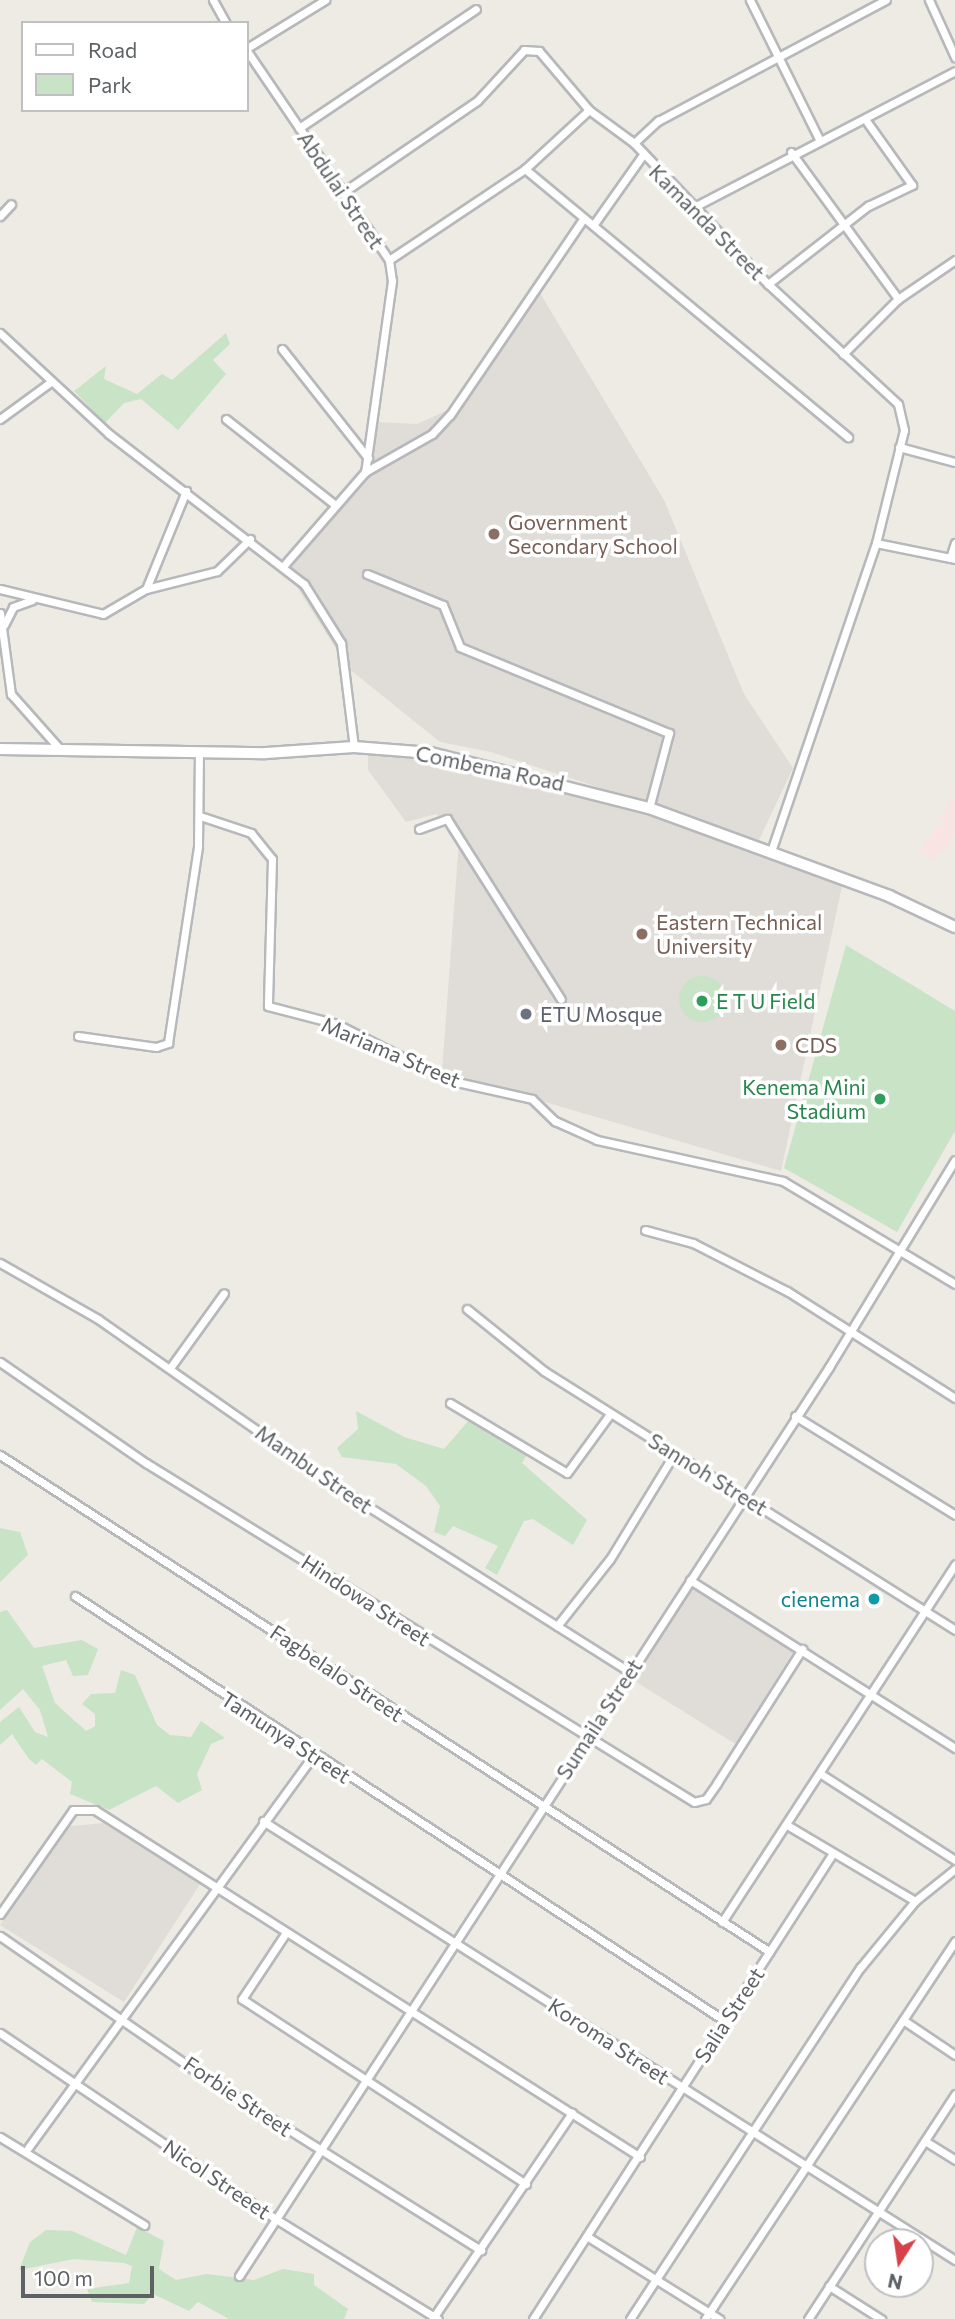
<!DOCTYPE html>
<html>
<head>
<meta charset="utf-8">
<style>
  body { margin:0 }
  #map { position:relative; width:955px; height:2319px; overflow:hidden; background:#eeebe5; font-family:Commissioner,sans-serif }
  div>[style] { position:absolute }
  .education>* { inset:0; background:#e0dcd7; transform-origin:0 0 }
  .medical>* { inset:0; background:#f9e4e4 }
  .green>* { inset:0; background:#c8e3c5 }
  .round { border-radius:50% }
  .roads { filter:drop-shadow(2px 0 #b6b8bb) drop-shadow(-2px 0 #b6b8bb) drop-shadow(0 2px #b6b8bb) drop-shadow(0 -2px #b6b8bb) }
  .street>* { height:7px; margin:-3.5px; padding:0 3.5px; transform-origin:3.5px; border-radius:3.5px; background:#fff }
  .secondary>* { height:10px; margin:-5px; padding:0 5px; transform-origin:5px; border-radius:5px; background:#fff }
  .dots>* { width:19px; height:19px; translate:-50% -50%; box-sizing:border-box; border:4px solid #fff; border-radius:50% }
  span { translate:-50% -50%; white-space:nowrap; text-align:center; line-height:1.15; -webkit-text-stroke:7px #fff; paint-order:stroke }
  .street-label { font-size:21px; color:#5d6164 }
  .education-label { font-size:21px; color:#785e54 }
  .left { translate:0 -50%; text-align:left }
  .leisure-label { font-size:21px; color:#27864d }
  .right { translate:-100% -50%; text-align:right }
  .worship-label { font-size:21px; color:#5b616d }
  .culture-label { font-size:21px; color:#0d838f }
  .legend { position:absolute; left:21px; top:21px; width:228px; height:91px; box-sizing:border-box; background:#fff; border:2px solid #bec0c1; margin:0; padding:9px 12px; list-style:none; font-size:21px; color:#5d6164 }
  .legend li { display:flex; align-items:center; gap:14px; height:35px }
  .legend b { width:35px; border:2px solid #bec0c1 }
  .north { position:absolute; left:864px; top:2228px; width:70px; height:70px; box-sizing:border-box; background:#fff; border:2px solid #bec0c1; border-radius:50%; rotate:192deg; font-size:19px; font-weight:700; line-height:28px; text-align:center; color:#5d6164 }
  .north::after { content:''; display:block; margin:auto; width:24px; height:32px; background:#d7424a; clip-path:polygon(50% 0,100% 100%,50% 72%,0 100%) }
  .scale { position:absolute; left:21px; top:2266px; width:133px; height:32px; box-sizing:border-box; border:4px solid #5d6164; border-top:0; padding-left:9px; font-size:21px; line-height:24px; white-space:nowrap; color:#5d6164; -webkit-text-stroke:5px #fff; paint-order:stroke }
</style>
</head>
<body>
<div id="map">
  <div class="education">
    <i style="clip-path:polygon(540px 293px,664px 500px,744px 694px,793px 768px,759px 840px,491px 752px,440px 742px,348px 668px,285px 568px,337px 496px,359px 487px,375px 422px,417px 424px,459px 405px)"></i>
    <i style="clip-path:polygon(368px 743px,640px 804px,844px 877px,781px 1171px,442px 1072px,459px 840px,436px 814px,406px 822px,368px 770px)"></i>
    <i style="left:691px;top:1583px;width:123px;height:113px;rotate:32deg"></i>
    <i style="clip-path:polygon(103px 1823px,200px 1884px,124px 2002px,0 1925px,63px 1827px)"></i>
  </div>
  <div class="medical">
    <i style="clip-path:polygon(955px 794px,955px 834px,946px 853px,941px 850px,934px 861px,919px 851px,937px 825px,946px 823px,939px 818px)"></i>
  </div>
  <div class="green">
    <i style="clip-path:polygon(226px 333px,230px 344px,213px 360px,226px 374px,178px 430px,141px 399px,124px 403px,105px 423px,74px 391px,106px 366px,104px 379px,137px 394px,162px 374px,172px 380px)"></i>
    <i style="clip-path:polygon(846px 945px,955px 1011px,955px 1131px,897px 1232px,784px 1168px)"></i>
    <i class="round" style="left:679px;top:976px;width:46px;height:46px"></i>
    <i style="clip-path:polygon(356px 1411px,404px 1437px,444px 1449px,470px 1419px,528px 1453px,522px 1463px,587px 1520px,573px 1545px,533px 1519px,524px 1521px,497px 1575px,485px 1568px,498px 1546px,453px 1526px,445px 1536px,434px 1532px,440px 1506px,426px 1486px,396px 1464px,342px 1457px,337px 1448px,358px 1429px)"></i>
    <i style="clip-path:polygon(0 1528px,20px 1532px,28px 1555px,0 1582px)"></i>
    <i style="clip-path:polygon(7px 1610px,34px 1648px,82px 1640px,98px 1649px,88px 1675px,73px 1676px,66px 1660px,42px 1666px,55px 1703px,86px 1731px,95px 1726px,95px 1714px,82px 1704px,91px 1694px,115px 1693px,121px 1670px,135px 1675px,157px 1725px,170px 1735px,191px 1737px,201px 1721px,225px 1738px,211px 1744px,197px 1774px,202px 1790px,178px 1803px,156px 1786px,109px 1810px,70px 1794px,72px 1782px,42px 1759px,36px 1765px,29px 1759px,12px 1734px,0 1745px,0 1722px,19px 1707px,35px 1732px,48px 1737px,40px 1710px,23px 1689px,0 1710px,0 1612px)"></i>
    <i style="clip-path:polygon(137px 2227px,164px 2241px,159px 2269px,176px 2280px,207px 2274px,254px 2280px,283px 2269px,314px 2274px,314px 2285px,348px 2309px,344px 2319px,229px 2319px,198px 2302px,189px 2311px,153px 2294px,144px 2304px,92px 2302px,87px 2289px,129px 2283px,132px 2266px,124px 2263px,74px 2259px,19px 2270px,30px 2242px,46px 2230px,72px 2231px,126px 2255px)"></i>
  </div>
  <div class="roads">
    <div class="street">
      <i style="left:213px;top:0;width:26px;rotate:61deg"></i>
      <i style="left:750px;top:0;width:155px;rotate:63.6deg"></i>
      <i style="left:929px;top:0;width:63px;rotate:65.5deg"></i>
      <i style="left:247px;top:48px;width:92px;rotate:-31.6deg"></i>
      <i style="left:247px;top:51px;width:253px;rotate:55.8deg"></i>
      <i style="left:389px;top:260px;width:21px;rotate:82deg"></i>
      <i style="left:392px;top:281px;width:193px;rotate:98deg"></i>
      <i style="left:365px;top:472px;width:122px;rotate:131deg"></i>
      <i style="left:299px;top:128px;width:213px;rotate:-33.9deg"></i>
      <i style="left:634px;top:143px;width:33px;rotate:-43deg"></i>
      <i style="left:658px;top:121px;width:258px;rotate:-28deg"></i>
      <i style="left:791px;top:152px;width:182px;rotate:53.9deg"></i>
      <i style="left:525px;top:169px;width:420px;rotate:39.7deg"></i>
      <i style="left:342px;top:193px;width:163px;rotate:-34.3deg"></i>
      <i style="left:477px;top:101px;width:69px;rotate:-47.3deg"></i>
      <i style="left:524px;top:50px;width:15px;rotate:4deg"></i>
      <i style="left:539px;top:51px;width:77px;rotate:49.7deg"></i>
      <i style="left:589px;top:110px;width:56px;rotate:36.3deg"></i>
      <i style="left:634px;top:143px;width:195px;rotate:46.5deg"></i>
      <i style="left:768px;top:284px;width:177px;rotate:42.7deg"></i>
      <i style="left:898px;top:404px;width:27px;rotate:77deg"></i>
      <i style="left:904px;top:430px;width:116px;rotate:103.9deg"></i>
      <i style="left:876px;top:543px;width:326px;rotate:108.8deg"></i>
      <i style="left:694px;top:207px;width:294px;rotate:-27.5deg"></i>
      <i style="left:0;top:216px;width:16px;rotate:-47deg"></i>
      <i style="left:594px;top:224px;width:83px;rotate:-54.8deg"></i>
      <i style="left:389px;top:260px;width:164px;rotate:-33.8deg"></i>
      <i style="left:525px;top:169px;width:87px;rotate:-42.7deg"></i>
      <i style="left:768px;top:284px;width:127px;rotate:-38deg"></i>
      <i style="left:868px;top:206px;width:49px;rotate:-25.5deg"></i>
      <i style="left:912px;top:185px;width:77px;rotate:-125.5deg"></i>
      <i style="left:0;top:333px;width:149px;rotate:42.8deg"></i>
      <i style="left:109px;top:434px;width:246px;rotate:37.6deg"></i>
      <i style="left:304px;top:584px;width:70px;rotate:57.9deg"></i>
      <i style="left:341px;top:643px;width:105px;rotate:82.9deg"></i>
      <i style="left:282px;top:349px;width:139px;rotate:51.7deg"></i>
      <i style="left:843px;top:354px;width:78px;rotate:-45deg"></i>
      <i style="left:898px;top:299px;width:69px;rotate:-34.4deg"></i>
      <i style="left:0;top:419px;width:64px;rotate:-36.2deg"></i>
      <i style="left:226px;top:419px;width:137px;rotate:38.2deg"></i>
      <i style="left:899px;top:447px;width:58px;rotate:15deg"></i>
      <i style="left:365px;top:472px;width:77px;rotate:-29.6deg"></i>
      <i style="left:432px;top:434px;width:26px;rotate:-47deg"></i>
      <i style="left:450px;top:415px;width:237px;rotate:-55.8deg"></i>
      <i style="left:876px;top:543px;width:81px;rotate:11.4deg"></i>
      <i style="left:950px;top:558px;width:16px;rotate:-72deg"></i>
      <i style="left:367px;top:574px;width:82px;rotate:22.2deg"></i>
      <i style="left:443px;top:605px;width:45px;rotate:68deg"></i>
      <i style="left:460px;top:647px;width:226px;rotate:22.4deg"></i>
      <i style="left:669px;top:733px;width:78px;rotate:104.9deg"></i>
      <i style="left:0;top:589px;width:106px;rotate:13.6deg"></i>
      <i style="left:103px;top:614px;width:50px;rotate:-30.2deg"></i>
      <i style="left:146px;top:589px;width:73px;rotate:-14.2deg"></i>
      <i style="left:217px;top:571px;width:46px;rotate:-44.1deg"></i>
      <i style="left:146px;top:589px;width:106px;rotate:-67.8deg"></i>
      <i style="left:0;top:613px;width:82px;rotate:82.3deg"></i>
      <i style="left:11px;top:694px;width:72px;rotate:48.4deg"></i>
      <i style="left:4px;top:625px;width:20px;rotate:-63deg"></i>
      <i style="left:13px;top:607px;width:20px;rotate:-20deg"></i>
      <i style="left:200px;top:816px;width:54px;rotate:18.4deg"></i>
      <i style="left:251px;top:833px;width:33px;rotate:51deg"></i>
      <i style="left:272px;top:859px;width:147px;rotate:91.6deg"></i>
      <i style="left:268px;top:1006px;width:71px;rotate:14.6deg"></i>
      <i style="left:337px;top:1024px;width:124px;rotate:26.8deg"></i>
      <i style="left:448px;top:1080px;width:86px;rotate:12.7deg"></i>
      <i style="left:532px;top:1099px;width:32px;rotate:44deg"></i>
      <i style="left:555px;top:1121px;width:46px;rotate:24.3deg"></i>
      <i style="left:597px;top:1140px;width:190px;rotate:12.4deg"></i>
      <i style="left:783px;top:1181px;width:200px;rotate:30.9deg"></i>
      <i style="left:419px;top:829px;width:30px;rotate:-20deg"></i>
      <i style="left:447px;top:819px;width:213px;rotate:57.7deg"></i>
      <i style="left:78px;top:1036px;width:79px;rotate:8deg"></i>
      <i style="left:156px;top:1047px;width:13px;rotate:-18deg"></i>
      <i style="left:168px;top:1043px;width:199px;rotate:-81.3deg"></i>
      <i style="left:198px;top:846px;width:93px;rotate:-89.4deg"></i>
      <i style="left:645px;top:1230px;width:50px;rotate:15.2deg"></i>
      <i style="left:693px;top:1243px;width:106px;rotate:27.1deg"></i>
      <i style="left:787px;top:1291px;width:199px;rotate:32.5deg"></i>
      <i style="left:0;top:1263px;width:113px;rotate:29.7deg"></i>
      <i style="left:98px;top:1319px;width:298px;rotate:35deg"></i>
      <i style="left:342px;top:1490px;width:341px;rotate:32.3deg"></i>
      <i style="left:467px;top:1309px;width:99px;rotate:38.8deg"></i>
      <i style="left:544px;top:1371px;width:486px;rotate:32.2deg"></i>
      <i style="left:0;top:1362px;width:178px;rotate:34.7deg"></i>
      <i style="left:146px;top:1463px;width:644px;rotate:31.74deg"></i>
      <i style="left:694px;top:1802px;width:12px;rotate:-14deg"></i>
      <i style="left:706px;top:1799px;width:19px;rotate:-55deg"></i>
      <i style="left:717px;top:1783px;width:159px;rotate:-57.6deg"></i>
      <i style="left:170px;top:1368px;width:92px;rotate:-54.2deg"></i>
      <i style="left:450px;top:1403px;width:136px;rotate:30.9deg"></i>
      <i style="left:567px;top:1473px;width:73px;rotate:-53.9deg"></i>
      <i style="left:795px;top:1416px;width:188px;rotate:31.7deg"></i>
      <i style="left:0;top:1455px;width:916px;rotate:32.84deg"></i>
      <i style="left:690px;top:1580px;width:314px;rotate:32.4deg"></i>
      <i style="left:75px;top:1596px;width:777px;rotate:33.18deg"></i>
      <i style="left:557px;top:1626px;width:85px;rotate:-51.7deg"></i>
      <i style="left:610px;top:1559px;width:123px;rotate:-58.6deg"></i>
      <i style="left:821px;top:1774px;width:159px;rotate:32.7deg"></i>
      <i style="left:263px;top:1821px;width:820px;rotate:32.39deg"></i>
      <i style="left:787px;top:1825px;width:149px;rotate:30.7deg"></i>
      <i style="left:0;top:1914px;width:127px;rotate:-54.9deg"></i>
      <i style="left:73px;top:1810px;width:22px"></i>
      <i style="left:95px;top:1810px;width:646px;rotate:32.48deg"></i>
      <i style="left:722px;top:1922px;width:427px;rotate:-56.9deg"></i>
      <i style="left:285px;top:1934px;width:78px;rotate:123.5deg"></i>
      <i style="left:242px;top:1999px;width:339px;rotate:33.1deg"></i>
      <i style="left:0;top:1936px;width:243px;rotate:34.6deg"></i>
      <i style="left:200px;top:2074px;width:332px;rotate:32.1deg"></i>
      <i style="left:903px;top:2020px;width:63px;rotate:33.9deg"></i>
      <i style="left:0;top:2033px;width:333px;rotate:34deg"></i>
      <i style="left:276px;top:2219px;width:190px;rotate:31.7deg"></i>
      <i style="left:0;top:2137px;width:169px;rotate:31.4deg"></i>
      <i style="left:925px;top:2141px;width:36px;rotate:32deg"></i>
      <i style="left:28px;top:2148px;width:486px;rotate:-54deg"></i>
      <i style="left:588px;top:2237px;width:155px;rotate:32deg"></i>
      <i style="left:239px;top:2276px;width:1084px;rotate:-57.01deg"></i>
      <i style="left:829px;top:1367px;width:242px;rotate:-58.7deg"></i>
      <i style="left:829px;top:2286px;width:62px;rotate:32.4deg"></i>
      <i style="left:433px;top:2318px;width:248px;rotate:-55.9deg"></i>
      <i style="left:533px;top:2319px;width:554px;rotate:-57.23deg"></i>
      <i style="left:630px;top:2319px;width:420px;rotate:-56.8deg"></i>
      <i style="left:860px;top:1968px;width:87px;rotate:-50.6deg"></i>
      <i style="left:915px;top:1901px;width:51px;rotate:-38.7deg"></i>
      <i style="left:705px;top:2319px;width:453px;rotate:-56.5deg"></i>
      <i style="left:808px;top:2319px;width:269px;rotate:-56.8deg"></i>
    </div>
    <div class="secondary">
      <i style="left:0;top:749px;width:266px;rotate:0.9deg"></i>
      <i style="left:266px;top:753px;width:88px;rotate:-3.9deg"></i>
      <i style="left:354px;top:747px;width:77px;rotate:4.5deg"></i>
      <i style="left:431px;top:753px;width:225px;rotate:14.2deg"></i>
      <i style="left:649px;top:808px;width:256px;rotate:20.1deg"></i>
      <i style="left:889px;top:896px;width:73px;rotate:25.2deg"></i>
    </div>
  </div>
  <div class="dots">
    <i style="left:494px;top:534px;background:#8d6e63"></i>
    <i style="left:642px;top:934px;background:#8d6e63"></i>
    <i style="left:702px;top:1001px;background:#2e9e5b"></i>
    <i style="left:526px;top:1014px;background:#6b7280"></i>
    <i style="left:781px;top:1045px;background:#8d6e63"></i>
    <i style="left:880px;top:1099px;background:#2e9e5b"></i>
    <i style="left:874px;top:1599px;background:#0f9aa8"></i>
  </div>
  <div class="street-label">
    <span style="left:341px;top:190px;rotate:56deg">Abdulai Street</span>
    <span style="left:707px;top:222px;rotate:45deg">Kamanda Street</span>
    <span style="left:490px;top:768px;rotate:12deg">Combema Road</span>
    <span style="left:391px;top:1052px;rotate:23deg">Mariama Street</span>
    <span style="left:314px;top:1469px;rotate:35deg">Mambu Street</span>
    <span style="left:708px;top:1474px;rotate:32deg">Sannoh Street</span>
    <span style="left:366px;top:1600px;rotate:33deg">Hindowa Street</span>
    <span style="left:337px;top:1673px;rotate:34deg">Fagbelalo Street</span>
    <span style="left:599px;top:1719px;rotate:-57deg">Sumaila Street</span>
    <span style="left:286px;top:1737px;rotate:33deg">Tamunya Street</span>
    <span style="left:729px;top:2015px;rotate:-57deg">Salia Street</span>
    <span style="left:609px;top:2041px;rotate:33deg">Koroma Street</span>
    <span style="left:238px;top:2096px;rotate:34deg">Forbie Street</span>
    <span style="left:217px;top:2179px;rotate:34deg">Nicol Streeet</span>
  </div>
  <div class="education-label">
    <span class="left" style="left:508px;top:534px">Government<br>Secondary School</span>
    <span class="left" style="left:656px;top:934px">Eastern Technical<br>University</span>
    <span class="left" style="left:795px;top:1045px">CDS</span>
  </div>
  <div class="leisure-label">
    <span class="left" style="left:716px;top:1001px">E T U Field</span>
    <span class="right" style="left:866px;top:1099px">Kenema Mini<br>Stadium</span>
  </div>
  <div class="worship-label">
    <span class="left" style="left:540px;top:1014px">ETU Mosque</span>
  </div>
  <div class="culture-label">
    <span class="right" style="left:860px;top:1599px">cienema</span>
  </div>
  <ul class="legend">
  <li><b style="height:9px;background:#fff"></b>Road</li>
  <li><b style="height:19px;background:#c8e3c5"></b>Park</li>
  </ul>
  <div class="north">N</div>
  <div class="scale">100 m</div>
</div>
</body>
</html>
